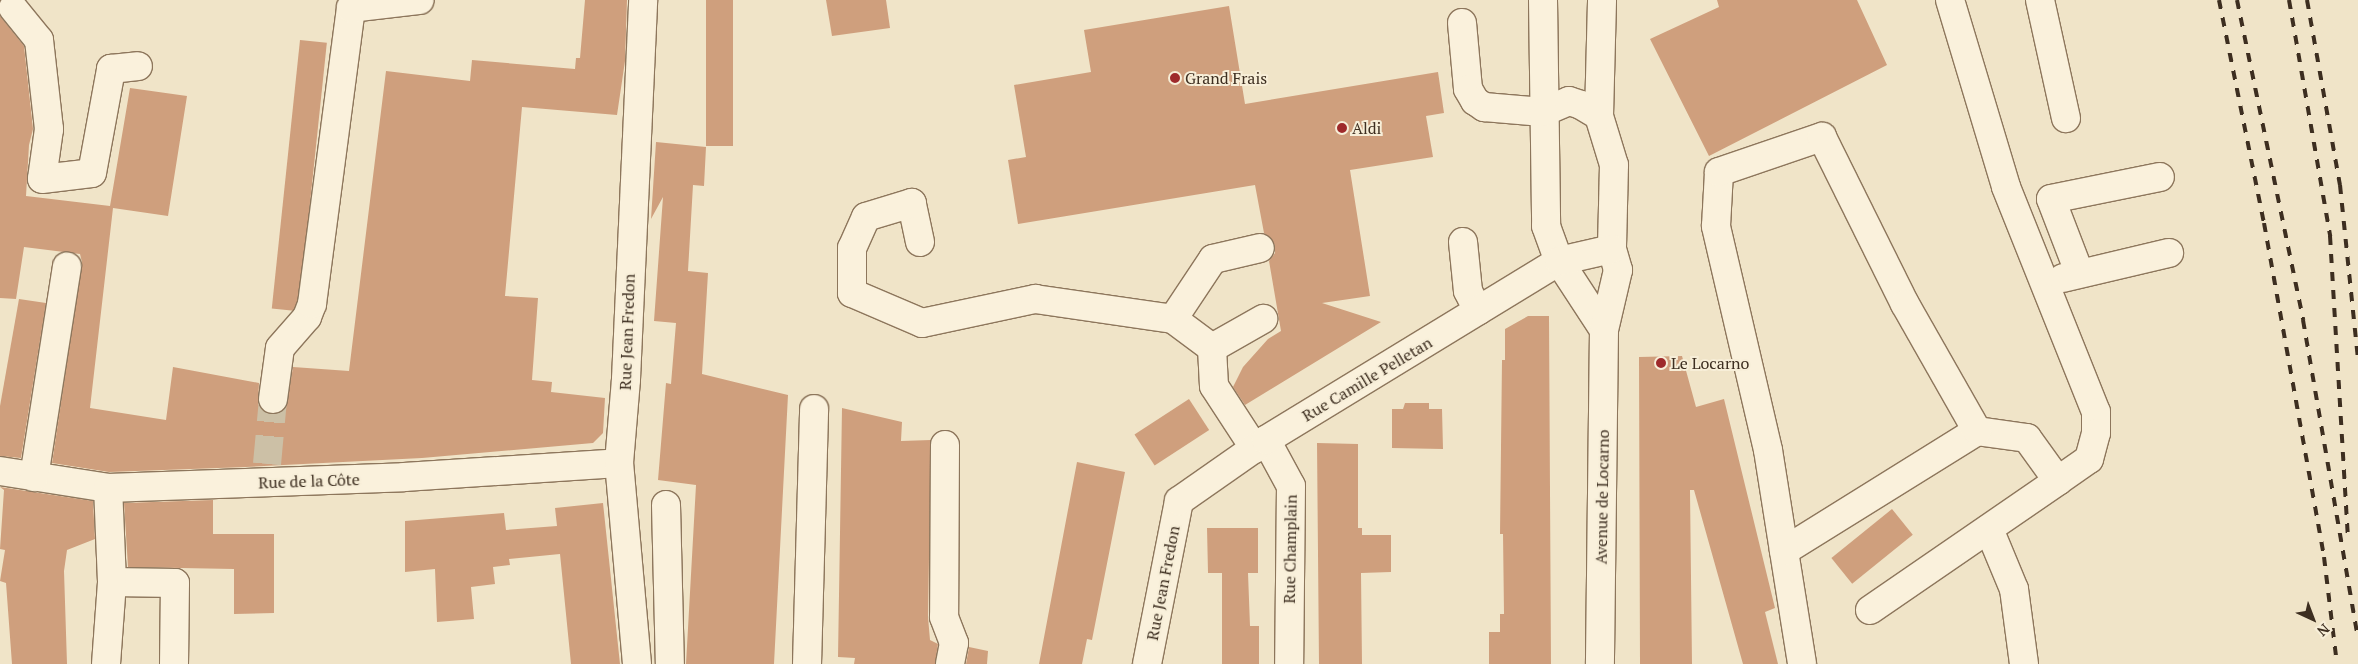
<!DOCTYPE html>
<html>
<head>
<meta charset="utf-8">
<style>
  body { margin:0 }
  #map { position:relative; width:2358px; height:664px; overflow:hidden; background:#f0e4c8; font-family:"PT Serif",serif }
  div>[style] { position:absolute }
  .building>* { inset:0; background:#cf9f7d; transform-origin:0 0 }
  .minor-tunnel>* { height:28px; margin-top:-14px; transform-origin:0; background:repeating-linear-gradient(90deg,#ccc0a6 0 28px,transparent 0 42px) }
  .roads { filter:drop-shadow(1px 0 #8d765c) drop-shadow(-1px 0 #8d765c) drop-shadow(0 1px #8d765c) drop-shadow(0 -1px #8d765c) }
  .minor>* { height:28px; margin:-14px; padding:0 14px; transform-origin:14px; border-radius:14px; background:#faf1dc }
  .rail>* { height:4px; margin-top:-2px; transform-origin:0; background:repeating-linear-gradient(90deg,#3d2e20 0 9px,transparent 0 18px) }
  .dots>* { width:14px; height:14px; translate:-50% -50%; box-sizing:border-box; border:2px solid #f7eed8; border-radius:50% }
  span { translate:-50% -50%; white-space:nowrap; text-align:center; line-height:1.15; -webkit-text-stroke:4px #f7eed8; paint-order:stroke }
  .poi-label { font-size:16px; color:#3d2e20 }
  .left { translate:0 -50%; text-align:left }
  .street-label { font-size:16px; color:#3d2e20 }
  .north { position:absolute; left:2288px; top:594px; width:50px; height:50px; -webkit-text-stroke:4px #f7eed8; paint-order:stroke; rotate:137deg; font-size:14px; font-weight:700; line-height:20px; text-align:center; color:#3d2e20 }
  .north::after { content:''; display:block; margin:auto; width:18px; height:22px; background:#3d2e20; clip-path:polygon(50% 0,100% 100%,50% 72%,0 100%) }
</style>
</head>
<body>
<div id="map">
  <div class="building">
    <i style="clip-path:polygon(585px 0,627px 0,625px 61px,617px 115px,522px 107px,505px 296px,538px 298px,532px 380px,552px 382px,551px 392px,605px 398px,603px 433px,593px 443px,422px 458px,246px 467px,109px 472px,52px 463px,82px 262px,80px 254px,24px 247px,16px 299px,0 298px,0 16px,24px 46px,33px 129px,29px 145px,26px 196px,110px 206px,130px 88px,187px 96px,168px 216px,113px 208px,90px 408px,166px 420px,173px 367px,259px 383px,258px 404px,271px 414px,286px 408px,293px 367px,349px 371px,386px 71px,470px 81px,472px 60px,575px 69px,576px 58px,580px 58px)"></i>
    <i style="left:706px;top:0;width:27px;height:146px"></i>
    <i style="clip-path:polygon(826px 0,886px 0,890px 28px,832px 36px)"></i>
    <i style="clip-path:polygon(1717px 0,1857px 0,1887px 65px,1709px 156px,1650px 39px,1719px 7px)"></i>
    <i style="clip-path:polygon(1229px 6px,1245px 104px,1438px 72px,1444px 113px,1426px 116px,1433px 157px,1350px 170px,1370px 296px,1322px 303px,1381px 322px,1245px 405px,1233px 387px,1243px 367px,1268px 339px,1281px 331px,1269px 261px,1275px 253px,1275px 245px,1264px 233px,1255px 185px,1018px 224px,1008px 160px,1026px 157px,1014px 85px,1091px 72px,1084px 30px)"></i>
    <i style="left:300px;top:40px;width:27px;height:270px;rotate:6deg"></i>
    <i style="clip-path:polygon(656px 142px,706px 147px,704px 186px,693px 185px,688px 271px,708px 273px,702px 374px,788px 395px,774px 664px,686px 664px,696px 485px,658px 480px,666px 383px,671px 384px,676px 323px,654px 321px,663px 197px,651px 219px)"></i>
    <i style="clip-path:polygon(19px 299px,46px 303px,21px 458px,0 456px,0 406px)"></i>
    <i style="clip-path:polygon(1528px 316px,1549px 316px,1551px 664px,1489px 664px,1489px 632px,1500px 632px,1500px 614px,1504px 614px,1503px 534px,1500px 534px,1502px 360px,1505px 360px,1505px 329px)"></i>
    <i style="clip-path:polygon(1682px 356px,1696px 407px,1724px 399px,1775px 608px,1765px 612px,1778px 664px,1743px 664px,1694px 490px,1690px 490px,1692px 664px,1640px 664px,1639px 357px)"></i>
    <i style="left:1189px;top:399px;width:37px;height:65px;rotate:57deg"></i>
    <i style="clip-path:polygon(1405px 403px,1429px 403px,1429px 409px,1442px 409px,1443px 449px,1392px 448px,1392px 409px,1403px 409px)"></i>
    <i style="clip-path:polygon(842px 408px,902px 422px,901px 441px,931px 440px,928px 617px,930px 640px,938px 644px,935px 664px,854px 664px,855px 658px,838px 657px)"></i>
    <i style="clip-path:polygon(1317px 443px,1358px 444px,1358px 528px,1362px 528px,1362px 535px,1391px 535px,1391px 572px,1361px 573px,1362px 664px,1319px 664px)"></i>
    <i style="clip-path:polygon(1077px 462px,1125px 472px,1092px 640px,1087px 639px,1082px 664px,1039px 664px)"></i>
    <i style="clip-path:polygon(0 487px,93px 501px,95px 539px,67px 550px,64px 571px,67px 664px,12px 664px,6px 583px,0 581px,5px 550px,0 549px,4px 490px)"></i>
    <i style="clip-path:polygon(213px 500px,213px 534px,274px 534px,274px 613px,234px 614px,234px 569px,128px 567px,124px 503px)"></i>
    <i style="clip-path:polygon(603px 503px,620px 664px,571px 664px,560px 554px,509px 559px,510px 565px,493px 567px,495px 584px,471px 587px,474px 619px,437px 622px,435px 569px,405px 572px,405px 521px,504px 513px,506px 530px,557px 526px,555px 508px)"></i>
    <i style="left:1892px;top:509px;width:33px;height:78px;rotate:51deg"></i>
    <i style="clip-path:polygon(1207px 528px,1258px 528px,1258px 573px,1248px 573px,1250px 626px,1259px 626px,1259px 664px,1222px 664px,1222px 573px,1208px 573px)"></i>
    <i style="clip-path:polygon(969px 647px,988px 651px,987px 664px,966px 664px)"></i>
  </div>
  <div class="minor-tunnel">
    <i style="left:267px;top:464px;width:65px;rotate:-84.7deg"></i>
  </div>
  <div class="roads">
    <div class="minor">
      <i style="left:1543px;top:0;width:226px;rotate:89.2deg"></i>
      <i style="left:1546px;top:226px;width:37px;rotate:70deg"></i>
      <i style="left:1559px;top:261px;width:82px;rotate:56.9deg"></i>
      <i style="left:1950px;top:0;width:195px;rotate:73.3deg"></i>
      <i style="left:2006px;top:187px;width:242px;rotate:68.2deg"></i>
      <i style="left:2096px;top:412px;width:21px;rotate:90deg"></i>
      <i style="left:2096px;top:433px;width:27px;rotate:105deg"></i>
      <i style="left:2089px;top:459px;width:38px;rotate:145deg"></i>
      <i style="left:2040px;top:0;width:121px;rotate:77.6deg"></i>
      <i style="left:13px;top:8px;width:41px;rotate:50.9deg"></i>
      <i style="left:39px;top:40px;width:90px;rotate:83.6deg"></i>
      <i style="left:49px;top:129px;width:50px;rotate:98deg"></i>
      <i style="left:42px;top:179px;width:50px;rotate:-6.8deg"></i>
      <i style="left:92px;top:173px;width:106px;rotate:-79.6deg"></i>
      <i style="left:111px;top:69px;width:27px;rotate:-6deg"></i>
      <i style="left:1462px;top:23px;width:66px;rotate:84.8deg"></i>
      <i style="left:1468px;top:89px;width:14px;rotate:60deg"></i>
      <i style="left:1475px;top:101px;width:11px;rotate:34deg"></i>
      <i style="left:1484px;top:107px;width:59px;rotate:4.8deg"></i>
      <i style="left:1543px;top:112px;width:28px;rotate:-23deg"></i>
      <i style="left:1569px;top:101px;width:13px;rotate:18deg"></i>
      <i style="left:1581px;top:105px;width:21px;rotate:31deg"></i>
      <i style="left:1599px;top:116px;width:51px;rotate:73deg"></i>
      <i style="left:1614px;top:165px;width:84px;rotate:91.4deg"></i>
      <i style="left:1612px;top:249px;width:22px;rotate:74deg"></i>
      <i style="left:1618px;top:270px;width:62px;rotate:103.1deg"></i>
      <i style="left:1604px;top:330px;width:334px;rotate:90.7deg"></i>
      <i style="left:1599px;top:116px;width:116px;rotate:-88.5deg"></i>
      <i style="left:920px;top:242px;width:40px;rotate:-102deg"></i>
      <i style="left:912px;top:203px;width:48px;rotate:163.1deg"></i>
      <i style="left:866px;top:217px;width:34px;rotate:114deg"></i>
      <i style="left:852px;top:248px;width:45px;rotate:90deg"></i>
      <i style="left:852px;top:293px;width:76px;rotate:23.2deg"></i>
      <i style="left:922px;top:323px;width:116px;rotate:-12deg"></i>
      <i style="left:1035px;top:299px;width:139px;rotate:8.2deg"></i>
      <i style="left:1173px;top:319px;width:49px;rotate:36.6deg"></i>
      <i style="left:1212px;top:348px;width:59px;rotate:-29.6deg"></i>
      <i style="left:1463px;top:242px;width:49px;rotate:84.2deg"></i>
      <i style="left:1468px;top:291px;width:22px;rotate:63deg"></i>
      <i style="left:2079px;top:272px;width:78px;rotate:-111deg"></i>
      <i style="left:2051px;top:199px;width:111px;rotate:-11.4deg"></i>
      <i style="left:2063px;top:278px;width:109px;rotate:-13.3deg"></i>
      <i style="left:1173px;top:319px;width:72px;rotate:-56.3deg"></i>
      <i style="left:1213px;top:259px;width:48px;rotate:-13.2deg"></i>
      <i style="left:1212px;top:348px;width:38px;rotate:87deg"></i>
      <i style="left:1214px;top:386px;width:75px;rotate:56.9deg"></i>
      <i style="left:273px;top:399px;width:51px;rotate:-82.2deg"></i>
      <i style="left:280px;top:348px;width:41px;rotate:-48.9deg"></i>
      <i style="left:307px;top:317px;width:14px;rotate:-69deg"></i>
      <i style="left:312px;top:304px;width:299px;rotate:-82.5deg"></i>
      <i style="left:351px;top:8px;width:69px;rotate:-6.6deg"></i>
      <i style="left:1266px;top:440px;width:52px;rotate:61.5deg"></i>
      <i style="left:1291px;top:486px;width:178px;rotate:90.6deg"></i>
      <i style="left:945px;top:445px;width:172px;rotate:90.3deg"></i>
      <i style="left:944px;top:617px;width:28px;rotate:69deg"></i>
      <i style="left:954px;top:643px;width:21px;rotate:101deg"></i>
      <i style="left:0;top:471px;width:109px;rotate:8.9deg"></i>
      <i style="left:108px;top:488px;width:296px;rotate:-2.1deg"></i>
      <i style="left:404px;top:477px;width:215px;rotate:-3.7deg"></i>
      <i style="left:34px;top:477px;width:213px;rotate:-81.1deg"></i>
      <i style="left:666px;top:505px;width:159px;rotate:88.6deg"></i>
      <i style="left:1989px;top:529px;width:65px;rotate:67.4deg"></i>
      <i style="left:2014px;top:589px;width:76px;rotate:82.4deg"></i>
      <i style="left:1784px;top:551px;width:114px;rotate:80.9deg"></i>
      <i style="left:112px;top:582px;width:63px;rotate:0.9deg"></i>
      <i style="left:175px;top:583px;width:81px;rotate:90.7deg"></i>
      <i style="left:1870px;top:610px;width:228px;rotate:-34.5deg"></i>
      <i style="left:2058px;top:481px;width:53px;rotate:-125.8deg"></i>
      <i style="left:2027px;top:438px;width:50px;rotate:-172deg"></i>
      <i style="left:1977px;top:431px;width:227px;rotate:148.1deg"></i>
      <i style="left:1784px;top:551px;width:102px;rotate:-99deg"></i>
      <i style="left:1768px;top:450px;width:230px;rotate:-103.1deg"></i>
      <i style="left:1716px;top:226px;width:54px;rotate:-86.8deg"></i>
      <i style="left:1719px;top:172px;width:109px;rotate:-18.8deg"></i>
      <i style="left:1822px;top:137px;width:186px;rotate:63.6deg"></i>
      <i style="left:1905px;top:304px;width:146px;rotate:60.4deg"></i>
      <i style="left:106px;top:664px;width:82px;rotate:-85.8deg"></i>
      <i style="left:112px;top:582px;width:94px;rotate:-92.4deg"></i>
      <i style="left:637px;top:664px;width:202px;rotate:-95.1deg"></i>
      <i style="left:619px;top:463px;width:84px;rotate:-85.2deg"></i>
      <i style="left:626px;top:379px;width:379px;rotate:-87.4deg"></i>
      <i style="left:807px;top:664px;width:255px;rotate:-88.4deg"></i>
      <i style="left:1147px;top:664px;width:166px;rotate:-78.9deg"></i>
      <i style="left:1179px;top:501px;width:106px;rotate:-35deg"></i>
      <i style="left:1266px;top:440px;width:343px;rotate:-31.4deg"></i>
      <i style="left:1559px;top:261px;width:54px;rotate:-12.8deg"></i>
    </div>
  </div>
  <div class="rail">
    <i style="left:2219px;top:0;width:227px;rotate:78.6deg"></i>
    <i style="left:2264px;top:223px;width:339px;rotate:79.8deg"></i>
    <i style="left:2324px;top:557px;width:108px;rotate:83.1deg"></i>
    <i style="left:2237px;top:0;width:327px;rotate:78.3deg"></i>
    <i style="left:2303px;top:320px;width:323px;rotate:80.2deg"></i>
    <i style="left:2289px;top:0;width:240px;rotate:80.1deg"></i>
    <i style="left:2330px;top:236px;width:301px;rotate:86.6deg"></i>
    <i style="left:2307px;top:0;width:188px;rotate:79.9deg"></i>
    <i style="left:2340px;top:185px;width:176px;rotate:84.1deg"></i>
  </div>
  <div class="dots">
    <i style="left:1175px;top:78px;background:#9e2a2b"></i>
    <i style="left:1342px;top:128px;background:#9e2a2b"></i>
    <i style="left:1661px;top:363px;background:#9e2a2b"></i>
  </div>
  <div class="poi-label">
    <span class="left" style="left:1185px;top:78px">Grand Frais</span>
    <span class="left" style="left:1352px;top:128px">Aldi</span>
    <span class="left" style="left:1671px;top:363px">Le Locarno</span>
  </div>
  <div class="street-label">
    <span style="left:627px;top:332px;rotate:-88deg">Rue Jean Fredon</span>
    <span style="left:1367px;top:379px;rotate:-31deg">Rue Camille Pelletan</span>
    <span style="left:309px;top:481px;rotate:-2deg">Rue de la Côte</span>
    <span style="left:1602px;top:497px;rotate:-89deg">Avenue de Locarno</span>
    <span style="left:1290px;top:549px;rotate:-89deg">Rue Champlain</span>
    <span style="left:1163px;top:583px;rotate:-79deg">Rue Jean Fredon</span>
  </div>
  <div class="north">N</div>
</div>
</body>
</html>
